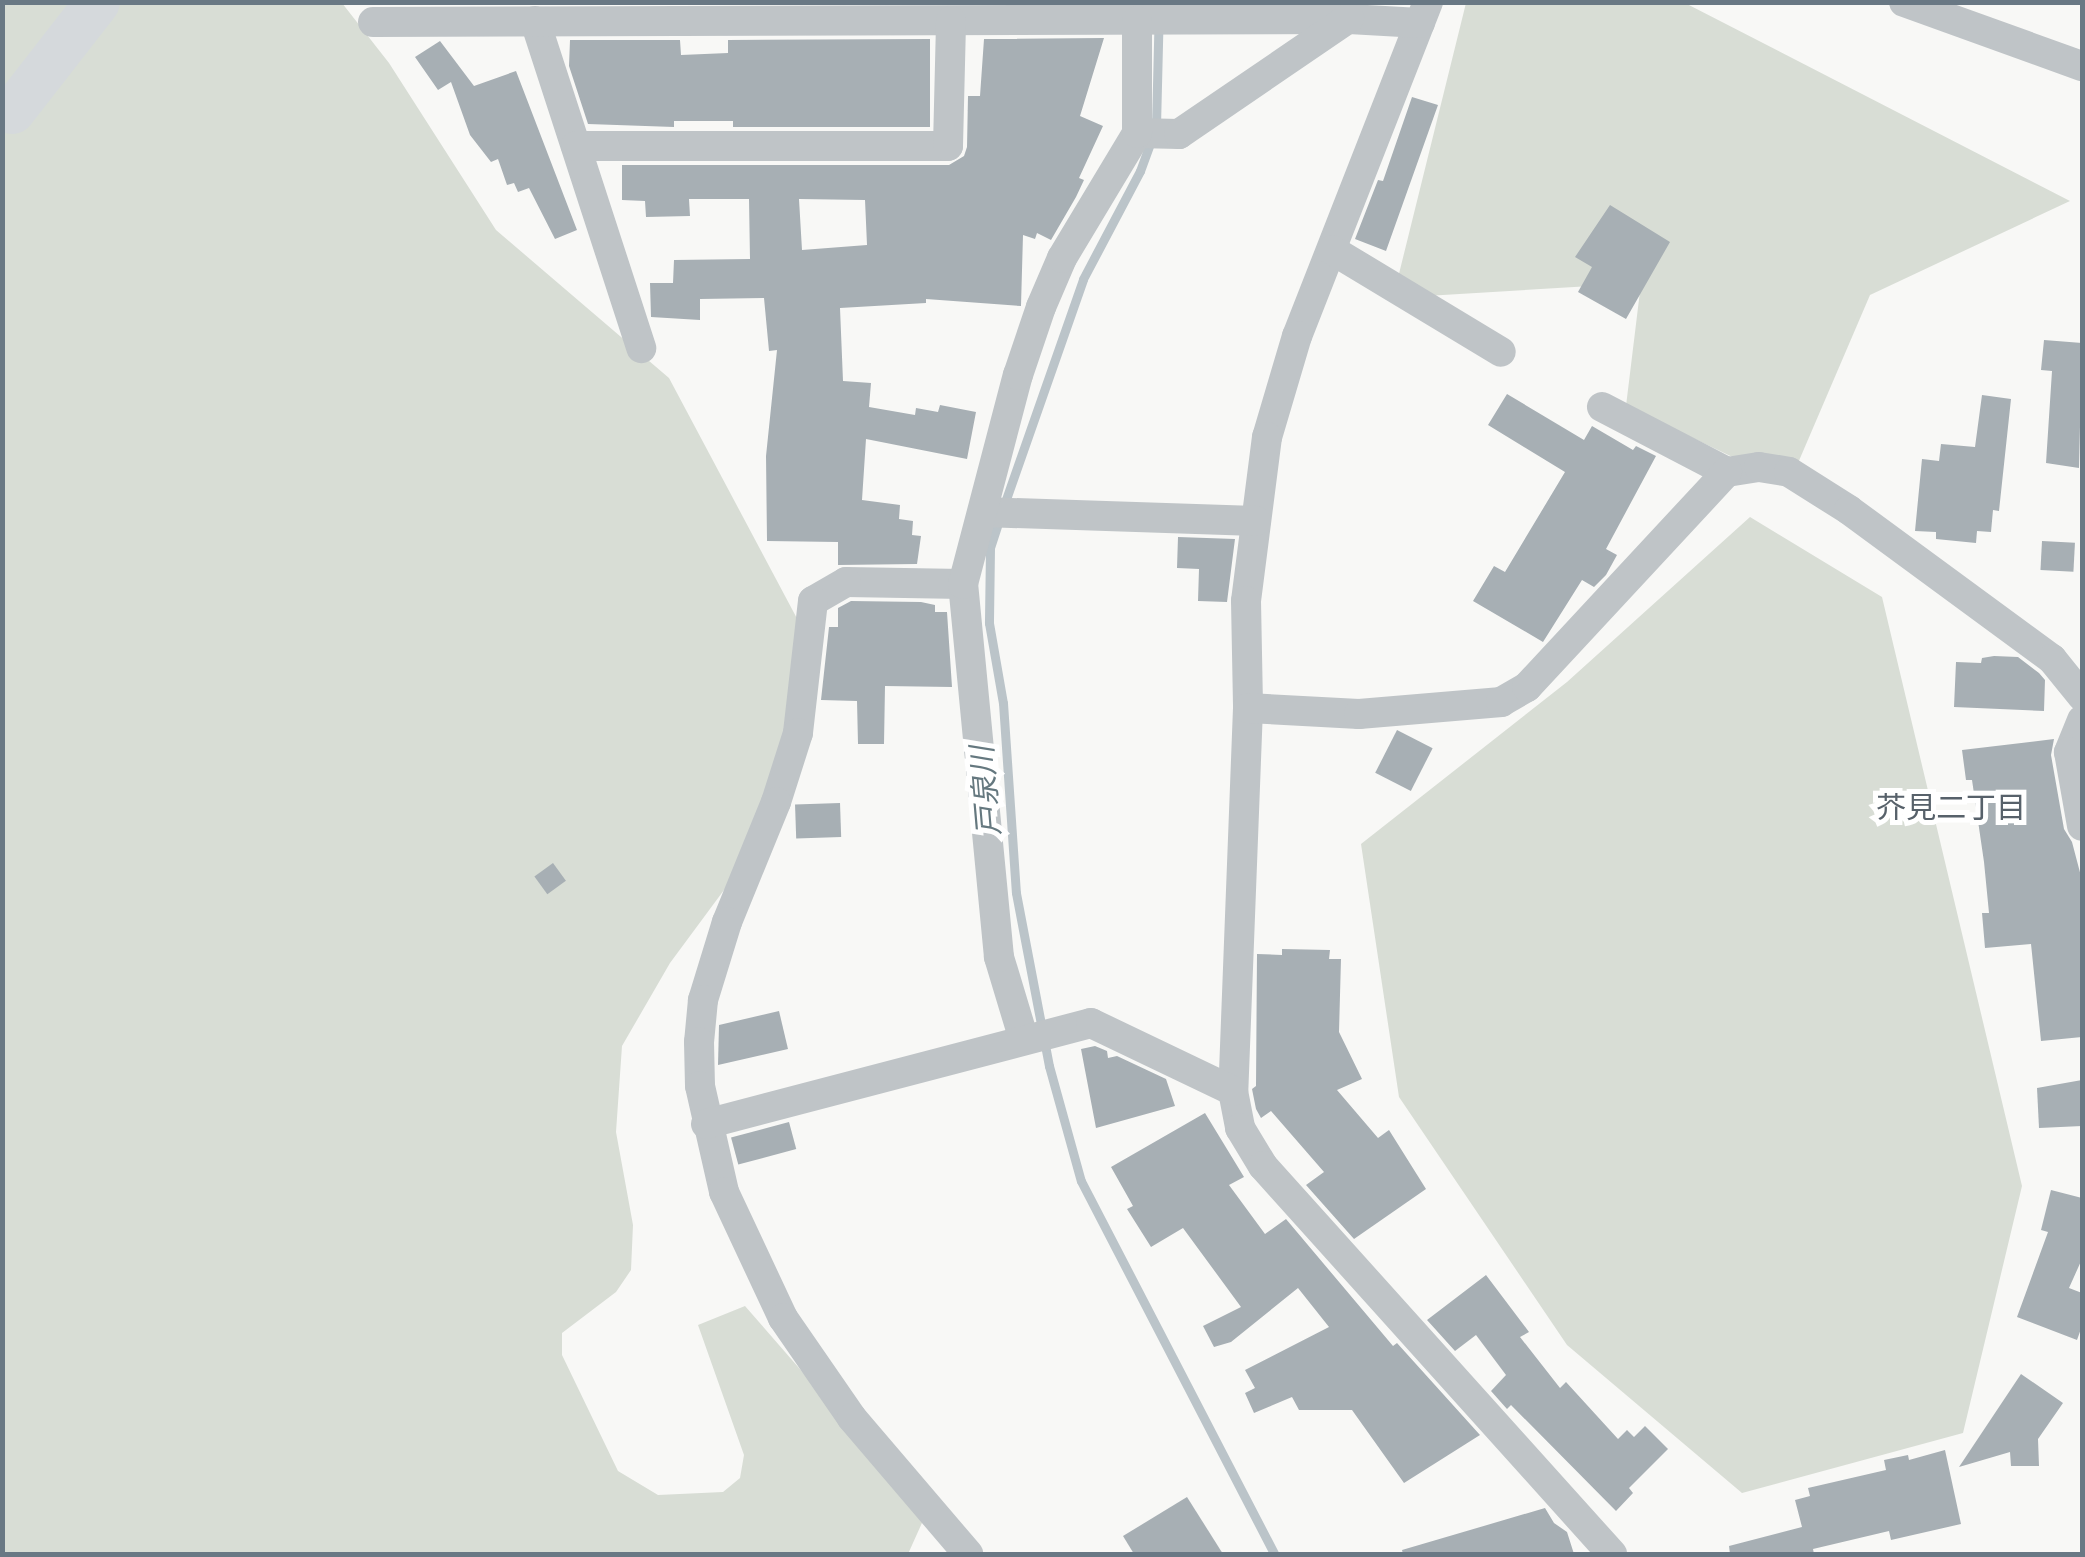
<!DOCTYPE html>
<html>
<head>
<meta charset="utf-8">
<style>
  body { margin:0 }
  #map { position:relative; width:2085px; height:1557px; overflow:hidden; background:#f8f8f6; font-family:"DM Sans","Noto Sans JP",sans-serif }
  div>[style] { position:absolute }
  .green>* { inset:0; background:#d8ddd5 }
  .stream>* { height:9px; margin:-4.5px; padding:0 4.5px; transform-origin:4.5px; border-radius:4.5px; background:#bbc4c9 }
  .building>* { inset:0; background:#a7afb4; transform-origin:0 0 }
  .minor>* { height:30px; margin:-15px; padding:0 15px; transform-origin:15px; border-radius:15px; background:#bfc4c7 }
  .secondary>* { height:45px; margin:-22.5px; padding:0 22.5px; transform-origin:22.5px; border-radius:22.5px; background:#d5d9dc }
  span { translate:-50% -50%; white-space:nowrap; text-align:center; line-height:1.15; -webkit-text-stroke:10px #fff; paint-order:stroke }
  .water-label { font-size:30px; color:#65787f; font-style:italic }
  .neighbourhood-label { font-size:30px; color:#57616a }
  .frame { position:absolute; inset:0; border:5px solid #697884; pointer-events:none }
</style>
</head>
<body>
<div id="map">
  <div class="green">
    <i style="clip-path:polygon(3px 3px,342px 3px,389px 63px,496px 230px,669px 378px,801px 626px,800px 736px,741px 867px,670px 963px,622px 1046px,616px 1132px,633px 1225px,631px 1270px,616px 1292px,562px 1333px,562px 1355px,618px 1471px,658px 1495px,723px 1492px,740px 1478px,744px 1455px,698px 1325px,745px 1306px,926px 1514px,908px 1554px,3px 1554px)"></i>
    <i style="clip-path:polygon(1466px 3px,1685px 3px,2070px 201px,1870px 295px,1789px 484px,1626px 406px,1641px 283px,1393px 298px)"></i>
    <i style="clip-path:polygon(1750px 517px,1882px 597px,2022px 1186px,1963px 1433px,1742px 1493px,1567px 1345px,1399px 1097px,1361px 844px,1567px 682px)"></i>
  </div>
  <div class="stream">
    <i style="left:1156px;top:126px;width:124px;rotate:-88.6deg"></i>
    <i style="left:1004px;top:505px;width:239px;rotate:-70.7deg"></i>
    <i style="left:1083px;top:279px;width:122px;rotate:-62.2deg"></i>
    <i style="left:1140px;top:171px;width:33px;rotate:-70deg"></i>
    <i style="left:999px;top:520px;width:29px;rotate:108deg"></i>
    <i style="left:990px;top:548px;width:75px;rotate:90.8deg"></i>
    <i style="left:989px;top:623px;width:81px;rotate:80.1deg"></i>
    <i style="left:1003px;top:703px;width:190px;rotate:86.1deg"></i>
    <i style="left:1016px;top:893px;width:176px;rotate:79.2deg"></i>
    <i style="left:1049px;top:1066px;width:119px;rotate:74.5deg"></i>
    <i style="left:1081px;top:1181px;width:420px;rotate:62.6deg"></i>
  </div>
  <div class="building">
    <i style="clip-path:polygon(evenodd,1104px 38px,1080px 116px,1103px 126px,1079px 178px,1084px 180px,1076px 197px,1051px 240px,1037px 233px,1035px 239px,1023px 235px,1021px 306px,926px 299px,926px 303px,840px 308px,843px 381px,871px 383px,869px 407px,915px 415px,916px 408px,938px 412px,940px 405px,976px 412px,967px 459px,866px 439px,862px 500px,900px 505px,899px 519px,913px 521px,912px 535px,921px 536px,917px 564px,838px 565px,838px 542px,767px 541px,766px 456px,777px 350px,769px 351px,764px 298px,700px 299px,700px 320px,651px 317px,650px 283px,673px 283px,674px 260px,750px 259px,749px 199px,689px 199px,690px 216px,646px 217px,645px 201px,622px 200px,622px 165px,949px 165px,964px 156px,967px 147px,968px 96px,980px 96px,984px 39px,1104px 38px,799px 199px,865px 200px,867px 245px,802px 250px,799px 199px)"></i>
    <i style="clip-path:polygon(930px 39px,930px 127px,733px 127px,733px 121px,674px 121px,674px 127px,588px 124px,569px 66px,570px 40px,680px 40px,681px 55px,728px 53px,728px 40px)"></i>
    <i style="clip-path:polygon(440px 41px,474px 86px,516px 71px,577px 230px,555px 239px,529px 188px,518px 192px,514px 183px,507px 185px,498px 159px,491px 162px,470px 135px,451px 82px,438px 90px,415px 57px)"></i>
    <i style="clip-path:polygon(1412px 97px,1438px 105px,1386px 251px,1355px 239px,1378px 180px,1383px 181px)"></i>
    <i style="clip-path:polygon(1610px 205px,1670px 242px,1626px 319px,1578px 292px,1592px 267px,1575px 257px)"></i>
    <i style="clip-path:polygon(2044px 340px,2082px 343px,2079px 468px,2046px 463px,2052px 371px,2041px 370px)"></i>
    <i style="clip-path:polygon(1507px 394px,1584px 440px,1592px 426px,1633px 450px,1636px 446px,1656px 456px,1606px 549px,1617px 555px,1606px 575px,1594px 587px,1582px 580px,1543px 642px,1473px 601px,1494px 566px,1505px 572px,1565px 472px,1488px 425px)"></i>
    <i style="clip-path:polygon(1982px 395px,2011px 399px,1999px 511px,1993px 510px,1991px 532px,1977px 531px,1976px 543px,1936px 539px,1936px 532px,1915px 531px,1922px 459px,1939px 461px,1941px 444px,1975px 447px)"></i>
    <i style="clip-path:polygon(1178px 537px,1235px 539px,1227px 602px,1198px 601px,1199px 569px,1177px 568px)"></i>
    <i style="left:2042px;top:541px;width:33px;height:29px;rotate:3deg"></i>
    <i style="clip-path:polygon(851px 601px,921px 602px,935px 605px,935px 612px,947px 612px,952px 687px,885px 686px,884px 744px,858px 744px,857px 701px,821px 700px,829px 627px,838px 627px,838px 608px)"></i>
    <i style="clip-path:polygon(1994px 656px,2018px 657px,2039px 673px,2045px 680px,2044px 711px,1954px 707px,1956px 662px,1981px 663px,1982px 658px)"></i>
    <i style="left:1397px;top:730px;width:40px;height:48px;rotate:27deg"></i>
    <i style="clip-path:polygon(2054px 739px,2051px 755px,2064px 829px,2072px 842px,2082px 880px,2082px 1037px,2041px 1041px,2031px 944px,1985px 948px,1982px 913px,1989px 913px,1984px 862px,1972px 780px,1966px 780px,1962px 750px)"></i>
    <i style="left:840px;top:803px;width:34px;height:45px;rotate:88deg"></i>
    <i style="left:553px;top:863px;width:22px;height:23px;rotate:54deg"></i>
    <i style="clip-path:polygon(1282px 949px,1330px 950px,1329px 959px,1341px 959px,1339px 1032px,1362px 1079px,1337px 1090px,1378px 1138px,1389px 1130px,1426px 1189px,1354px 1239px,1306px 1185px,1324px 1172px,1271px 1111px,1261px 1118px,1256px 1109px,1252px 1089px,1256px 1086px,1257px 954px,1282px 955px)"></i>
    <i style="clip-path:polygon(779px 1011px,788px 1049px,718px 1065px,719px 1025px)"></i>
    <i style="clip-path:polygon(1095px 1046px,1107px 1051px,1108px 1058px,1117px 1056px,1166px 1079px,1175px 1106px,1096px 1128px,1081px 1049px)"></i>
    <i style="clip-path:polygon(2082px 1080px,2082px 1126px,2039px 1128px,2037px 1088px)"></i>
    <i style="clip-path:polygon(1205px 1113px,1244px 1177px,1229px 1185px,1265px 1234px,1286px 1219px,1393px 1346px,1397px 1343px,1480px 1435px,1404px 1483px,1352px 1410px,1299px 1410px,1292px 1397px,1254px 1413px,1245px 1393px,1255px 1388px,1245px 1370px,1329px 1327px,1298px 1288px,1231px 1342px,1214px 1347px,1203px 1326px,1241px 1307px,1183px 1228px,1151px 1247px,1127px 1209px,1133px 1206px,1111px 1167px)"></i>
    <i style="left:789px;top:1122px;width:28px;height:60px;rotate:75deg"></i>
    <i style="clip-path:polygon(2051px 1190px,2082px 1198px,2082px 1259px,2069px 1288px,2082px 1293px,2082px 1326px,2077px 1340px,2017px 1317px,2048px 1232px,2041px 1230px)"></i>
    <i style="clip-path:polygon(1486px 1275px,1529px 1332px,1520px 1337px,1560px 1388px,1566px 1382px,1618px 1439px,1627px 1430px,1634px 1437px,1645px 1426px,1668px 1449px,1629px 1488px,1633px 1493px,1616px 1511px,1511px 1405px,1507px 1409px,1491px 1391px,1506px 1375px,1476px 1335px,1455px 1351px,1427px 1320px)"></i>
    <i style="clip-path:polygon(2021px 1374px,2063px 1403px,2038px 1439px,2039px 1466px,2011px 1466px,2010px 1452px,1959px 1467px)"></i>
    <i style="clip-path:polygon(1945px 1450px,1961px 1524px,1891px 1540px,1889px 1531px,1813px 1549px,1814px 1554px,1730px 1554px,1729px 1546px,1802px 1527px,1795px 1500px,1810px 1496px,1808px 1488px,1886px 1470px,1884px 1460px,1908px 1455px,1909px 1460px)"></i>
    <i style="clip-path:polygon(1187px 1497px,1223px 1554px,1134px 1554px,1123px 1536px)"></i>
    <i style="clip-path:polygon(1545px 1508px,1554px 1523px,1567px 1532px,1574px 1554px,1403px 1554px,1402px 1550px)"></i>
  </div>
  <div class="minor">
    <i style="left:1428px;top:2px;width:359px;rotate:111.4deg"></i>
    <i style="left:1297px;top:336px;width:105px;rotate:106.5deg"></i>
    <i style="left:1267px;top:437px;width:165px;rotate:97.3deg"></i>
    <i style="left:1246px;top:601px;width:107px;rotate:88.9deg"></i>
    <i style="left:1248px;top:708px;width:383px;rotate:92.2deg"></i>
    <i style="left:1233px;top:1091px;width:38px;rotate:79deg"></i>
    <i style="left:1240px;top:1128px;width:44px;rotate:58.8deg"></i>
    <i style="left:1263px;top:1166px;width:522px;rotate:48.03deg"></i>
    <i style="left:1904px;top:2px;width:189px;rotate:19.8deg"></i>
    <i style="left:535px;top:21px;width:344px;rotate:72deg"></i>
    <i style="left:373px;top:22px;width:976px;rotate:-0.18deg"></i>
    <i style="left:1349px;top:19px;width:71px;rotate:3.2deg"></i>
    <i style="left:1137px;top:133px;width:42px;rotate:1.4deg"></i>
    <i style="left:1179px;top:134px;width:206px;rotate:-34.3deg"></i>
    <i style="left:576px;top:146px;width:372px"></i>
    <i style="left:948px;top:146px;width:125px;rotate:-88.6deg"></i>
    <i style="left:1332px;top:250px;width:197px;rotate:31.1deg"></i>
    <i style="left:1602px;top:407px;width:141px;rotate:27.5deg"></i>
    <i style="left:1727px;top:472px;width:32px;rotate:-9deg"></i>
    <i style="left:1759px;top:467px;width:30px;rotate:9deg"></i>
    <i style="left:1789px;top:472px;width:71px;rotate:32.3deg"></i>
    <i style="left:1849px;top:510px;width:252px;rotate:36.3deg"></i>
    <i style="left:2052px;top:659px;width:48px;rotate:51deg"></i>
    <i style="left:983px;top:512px;width:273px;rotate:1.9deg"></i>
    <i style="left:963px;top:584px;width:117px;rotate:-179deg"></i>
    <i style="left:846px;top:582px;width:38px;rotate:150deg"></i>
    <i style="left:813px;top:601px;width:133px;rotate:96.5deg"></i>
    <i style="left:798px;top:733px;width:72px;rotate:107.7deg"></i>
    <i style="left:776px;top:802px;width:130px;rotate:112.2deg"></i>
    <i style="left:727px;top:922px;width:82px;rotate:107.1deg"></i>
    <i style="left:703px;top:1000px;width:42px;rotate:95.4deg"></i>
    <i style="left:699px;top:1042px;width:44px;rotate:88.7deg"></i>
    <i style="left:700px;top:1086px;width:109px;rotate:77.2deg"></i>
    <i style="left:724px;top:1192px;width:139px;rotate:64.9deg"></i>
    <i style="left:783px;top:1318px;width:121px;rotate:55.4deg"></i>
    <i style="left:852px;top:1418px;width:179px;rotate:49.5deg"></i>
    <i style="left:1248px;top:708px;width:111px;rotate:3.1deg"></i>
    <i style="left:1359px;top:714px;width:143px;rotate:-4.8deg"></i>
    <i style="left:1501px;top:702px;width:30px;rotate:-30deg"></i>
    <i style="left:1527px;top:687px;width:294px;rotate:-47.1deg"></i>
    <i style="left:2082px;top:720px;width:35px;rotate:112deg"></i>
    <i style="left:2069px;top:752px;width:75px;rotate:80deg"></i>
    <i style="left:1024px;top:1040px;width:87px;rotate:-106.8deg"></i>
    <i style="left:999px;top:957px;width:375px;rotate:-95.5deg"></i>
    <i style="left:963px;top:584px;width:216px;rotate:-75.3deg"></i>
    <i style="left:1018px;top:375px;width:72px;rotate:-71.3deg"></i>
    <i style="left:1041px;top:307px;width:53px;rotate:-66.8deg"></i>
    <i style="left:1062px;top:258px;width:146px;rotate:-59deg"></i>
    <i style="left:1137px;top:133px;width:112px;rotate:-90deg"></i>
    <i style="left:706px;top:1124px;width:398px;rotate:-14.7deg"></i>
    <i style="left:1091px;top:1023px;width:157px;rotate:25.6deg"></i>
  </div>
  <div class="secondary">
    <i style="left:12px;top:111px;width:138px;rotate:-52.1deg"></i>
  </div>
  <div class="water-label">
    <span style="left:986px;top:791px;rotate:-95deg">戸泉川</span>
  </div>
  <div class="neighbourhood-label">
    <span style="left:1951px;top:808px">芥見二丁目</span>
  </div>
  <div class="frame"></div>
</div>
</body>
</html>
